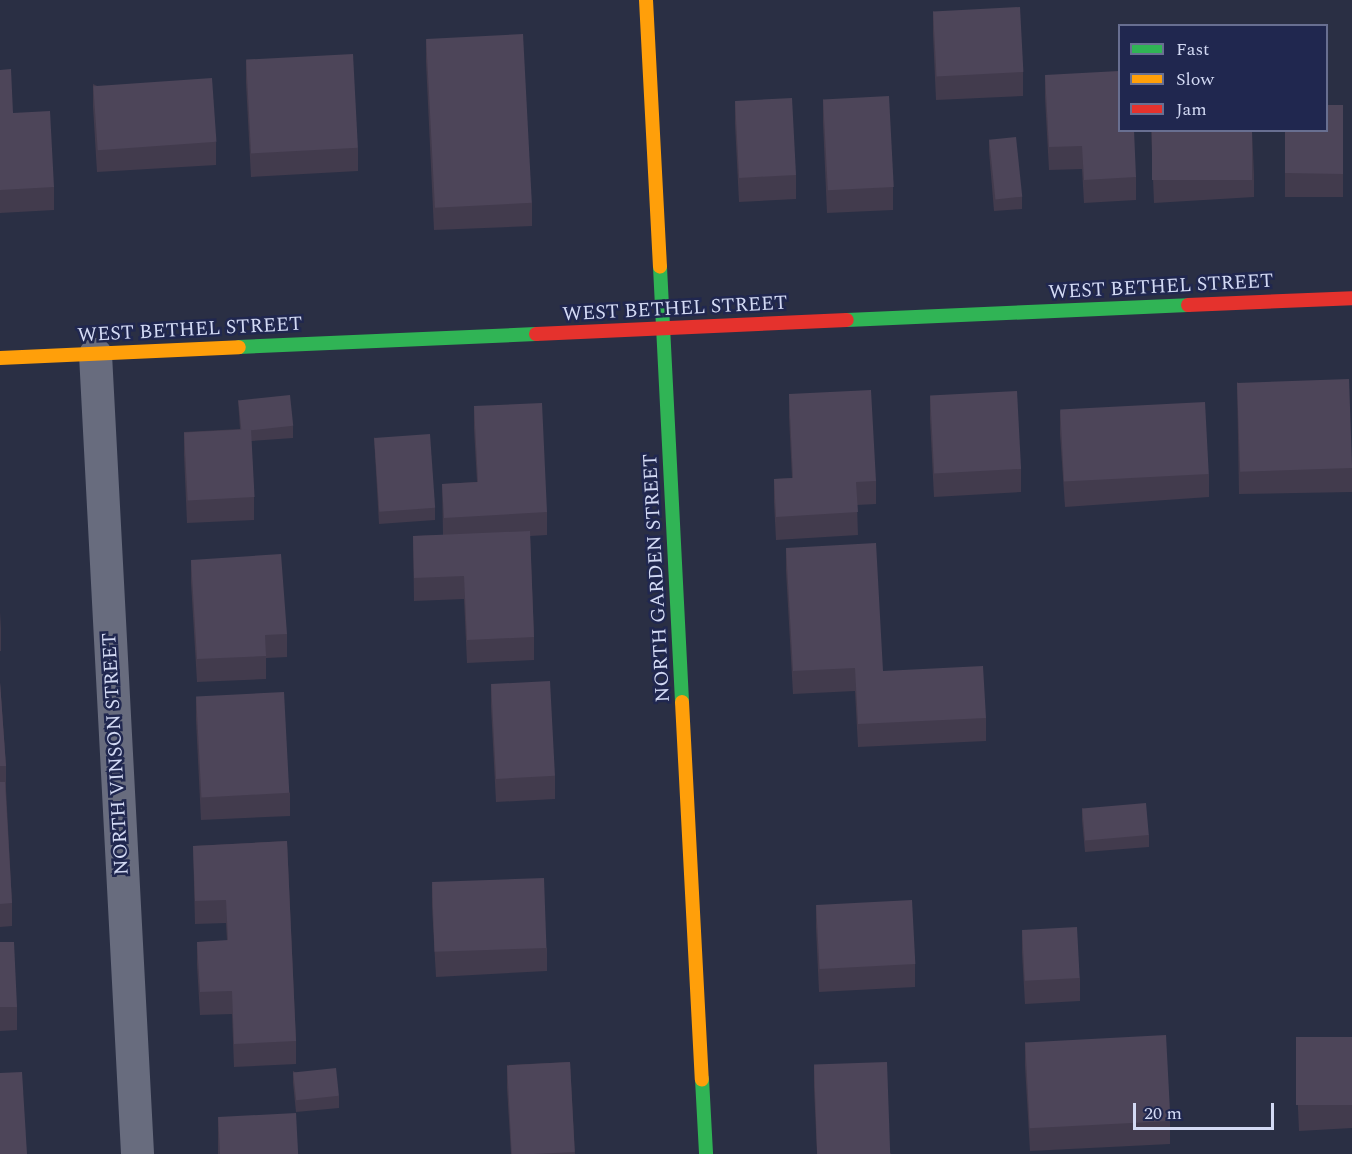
<!DOCTYPE html>
<html>
<head>
<meta charset="utf-8">
<style>
  body { margin:0 }
  #map { position:relative; width:1352px; height:1154px; overflow:hidden; background:#2a2f44; font-family:Spectral,serif }
  div>[style] { position:absolute }
  .street>* { height:33px; margin:-16.5px; padding:0 16.5px; transform-origin:16.5px; border-radius:16.5px; background:#686c7e }
  .fast>* { height:14px; margin:-7px; padding:0 7px; transform-origin:7px; border-radius:7px; background:#30b455 }
  .slow>* { height:14px; margin:-7px; padding:0 7px; transform-origin:7px; border-radius:7px; background:#ff9f0a }
  .jam>* { height:14px; margin:-7px; padding:0 7px; transform-origin:7px; border-radius:7px; background:#e5322d }
  .wall>* { inset:0; background:#423b4d }
  .building>* { inset:0; background:#4d4559; transform-origin:0 0 }
  span { translate:-50% -50%; white-space:nowrap; text-align:center; line-height:1.15; -webkit-text-stroke:5px #20274f; paint-order:stroke }
  .street-label { font-size:20px; color:#d3daf4 }
  .legend { position:absolute; left:1118px; top:24px; width:210px; height:108px; box-sizing:border-box; background:#20274f; border:2px solid #686f91; margin:0; padding:8px 10px; list-style:none; font-size:18px; color:#d3daf4 }
  .legend li { display:flex; align-items:center; gap:12px; height:30px }
  .legend b { width:30px; border:2px solid #686f91 }
  .scale { position:absolute; left:1133px; top:1103px; width:141px; height:27px; box-sizing:border-box; border:3px solid #d3daf4; border-top:0; padding-left:8px; font-size:18px; line-height:21px; white-space:nowrap; color:#d3daf4; -webkit-text-stroke:4px #20274f; paint-order:stroke }
</style>
</head>
<body>
<div id="map">
  <div class="street">
    <i style="left:95px;top:354px;width:801px;rotate:86.99deg"></i>
  </div>
  <div class="fast">
    <i style="left:660px;top:267px;width:436px;rotate:87.1deg"></i>
    <i style="left:847px;top:320px;width:341px;rotate:-2.5deg"></i>
    <i style="left:239px;top:347px;width:297px;rotate:-2.5deg"></i>
    <i style="left:702px;top:1079px;width:75px;rotate:86.9deg"></i>
  </div>
  <div class="slow">
    <i style="left:646px;top:0;width:267px;rotate:87deg"></i>
    <i style="left:0;top:358px;width:239px;rotate:-2.6deg"></i>
    <i style="left:682px;top:702px;width:378px;rotate:87deg"></i>
  </div>
  <div class="jam">
    <i style="left:1188px;top:305px;width:164px;rotate:-2.4deg"></i>
    <i style="left:536px;top:334px;width:311px;rotate:-2.6deg"></i>
  </div>
  <div class="wall">
    <i style="clip-path:polygon(933px 11px,1023px 72px,1023px 96px,936px 100px,933px 34px)"></i>
    <i style="clip-path:polygon(426px 39px,532px 203px,532px 226px,434px 230px,426px 62px)"></i>
    <i style="clip-path:polygon(246px 60px,358px 148px,358px 171px,251px 177px,246px 83px)"></i>
    <i style="clip-path:polygon(0 70px,13px 113px,54px 187px,54px 210px,0 213px)"></i>
    <i style="clip-path:polygon(1045px 75px,1136px 177px,1136px 200px,1084px 203px,1082px 169px,1049px 170px,1045px 98px)"></i>
    <i style="clip-path:polygon(93px 84px,216px 142px,216px 165px,97px 172px,93px 107px)"></i>
    <i style="clip-path:polygon(823px 99px,893px 187px,893px 210px,827px 213px,823px 123px)"></i>
    <i style="clip-path:polygon(735px 101px,796px 175px,796px 199px,739px 202px,735px 124px)"></i>
    <i style="clip-path:polygon(1343px 105px,1343px 197px,1285px 197px,1285px 130px)"></i>
    <i style="clip-path:polygon(1151px 130px,1252px 130px,1254px 174px,1254px 197px,1154px 203px)"></i>
    <i style="clip-path:polygon(989px 139px,1022px 197px,1022px 209px,994px 211px,989px 151px)"></i>
    <i style="clip-path:polygon(1237px 382px,1352px 468px,1352px 492px,1239px 494px)"></i>
    <i style="clip-path:polygon(789px 394px,876px 481px,876px 504px,857px 505px,858px 535px,776px 540px,774px 502px,774px 479px,792px 478px,789px 417px)"></i>
    <i style="clip-path:polygon(930px 396px,1021px 469px,1021px 492px,934px 497px,930px 419px)"></i>
    <i style="clip-path:polygon(238px 400px,293px 426px,293px 438px,251px 441px,254px 497px,254px 520px,187px 523px,184px 455px,184px 432px,240px 429px)"></i>
    <i style="clip-path:polygon(474px 406px,547px 512px,547px 535px,530px 536px,534px 637px,534px 660px,467px 663px,464px 599px,414px 601px,413px 536px,443px 535px,442px 484px,477px 482px,474px 429px)"></i>
    <i style="clip-path:polygon(1060px 411px,1209px 474px,1209px 497px,1065px 507px,1060px 434px)"></i>
    <i style="clip-path:polygon(374px 437px,435px 508px,435px 520px,379px 524px)"></i>
    <i style="clip-path:polygon(786px 548px,883px 671px,986px 718px,986px 741px,858px 747px,855px 691px,793px 694px,786px 571px)"></i>
    <i style="clip-path:polygon(191px 560px,287px 634px,287px 657px,266px 658px,266px 679px,197px 682px,191px 583px)"></i>
    <i style="clip-path:polygon(0 612px,1px 628px,1px 651px,0 651px)"></i>
    <i style="clip-path:polygon(0 682px,6px 766px,6px 789px,12px 903px,12px 926px,0 927px)"></i>
    <i style="clip-path:polygon(491px 684px,555px 776px,555px 799px,496px 802px,491px 707px)"></i>
    <i style="clip-path:polygon(196px 697px,290px 793px,290px 816px,201px 820px,196px 720px)"></i>
    <i style="clip-path:polygon(1082px 808px,1149px 835px,1149px 847px,1085px 852px,1082px 820px)"></i>
    <i style="clip-path:polygon(287px 841px,296px 1041px,296px 1064px,234px 1067px,232px 1014px,200px 1015px,197px 965px,197px 942px,227px 941px,226px 923px,195px 924px,193px 846px)"></i>
    <i style="clip-path:polygon(432px 884px,547px 948px,547px 971px,436px 977px,432px 907px)"></i>
    <i style="clip-path:polygon(816px 905px,915px 964px,915px 987px,819px 992px,816px 928px)"></i>
    <i style="clip-path:polygon(1022px 930px,1080px 978px,1080px 1001px,1025px 1004px,1022px 953px)"></i>
    <i style="clip-path:polygon(0 942px,17px 1007px,17px 1030px,0 1031px)"></i>
    <i style="clip-path:polygon(1352px 1037px,1352px 1128px,1299px 1131px,1296px 1063px,1296px 1040px)"></i>
    <i style="clip-path:polygon(1025px 1042px,1170px 1121px,1170px 1144px,1030px 1151px,1025px 1066px)"></i>
    <i style="clip-path:polygon(570px 1062px,575px 1154px,511px 1154px,507px 1088px,507px 1065px)"></i>
    <i style="clip-path:polygon(814px 1065px,891px 1154px,817px 1154px,814px 1088px)"></i>
    <i style="clip-path:polygon(293px 1071px,339px 1096px,339px 1108px,296px 1112px,293px 1083px)"></i>
    <i style="clip-path:polygon(218px 1117px,298px 1154px,218px 1154px)"></i>
  </div>
  <div class="building">
    <i style="left:1020px;top:7px;width:65px;height:87px;rotate:87deg"></i>
    <i style="left:523px;top:34px;width:169px;height:97px;rotate:87deg"></i>
    <i style="left:353px;top:54px;width:94px;height:107px;rotate:87deg"></i>
    <i style="clip-path:polygon(11px 69px,13px 113px,50px 111px,54px 187px,0 190px,0 70px)"></i>
    <i style="clip-path:polygon(1119px 71px,1119px 130px,1134px 130px,1136px 177px,1084px 180px,1082px 146px,1049px 147px,1045px 75px)"></i>
    <i style="left:212px;top:78px;width:64px;height:119px;rotate:86deg"></i>
    <i style="left:889px;top:96px;width:91px;height:66px;rotate:87deg"></i>
    <i style="left:792px;top:98px;width:77px;height:57px;rotate:87deg"></i>
    <i style="clip-path:polygon(1326px 105px,1343px 105px,1343px 174px,1285px 173px,1285px 130px,1326px 130px)"></i>
    <i style="left:1152px;top:130px;width:100px;height:50px"></i>
    <i style="left:1016px;top:137px;width:60px;height:27px;rotate:84deg"></i>
    <i style="left:1349px;top:379px;width:89px;height:112px;rotate:88deg"></i>
    <i style="clip-path:polygon(871px 390px,876px 481px,856px 482px,858px 512px,776px 517px,774px 479px,793px 478px,789px 394px)"></i>
    <i style="left:1017px;top:391px;width:78px;height:87px;rotate:87deg"></i>
    <i style="left:290px;top:395px;width:31px;height:52px;rotate:84deg"></i>
    <i style="left:1205px;top:402px;width:72px;height:145px;rotate:87deg"></i>
    <i style="clip-path:polygon(542px 403px,547px 512px,444px 518px,442px 484px,478px 482px,474px 406px)"></i>
    <i style="left:251px;top:429px;width:68px;height:67px;rotate:87deg"></i>
    <i style="left:430px;top:434px;width:74px;height:56px;rotate:86deg"></i>
    <i style="clip-path:polygon(530px 531px,534px 637px,467px 640px,464px 576px,414px 578px,413px 536px)"></i>
    <i style="clip-path:polygon(876px 543px,883px 671px,983px 666px,986px 718px,858px 724px,855px 668px,793px 671px,786px 548px)"></i>
    <i style="clip-path:polygon(281px 554px,287px 634px,265px 635px,266px 656px,197px 659px,191px 560px)"></i>
    <i style="left:550px;top:681px;width:95px;height:59px;rotate:87deg"></i>
    <i style="clip-path:polygon(0 682px,6px 766px,0 766px)"></i>
    <i style="left:284px;top:692px;width:101px;height:88px;rotate:87deg"></i>
    <i style="clip-path:polygon(0 782px,5px 782px,12px 903px,0 904px)"></i>
    <i style="left:1146px;top:803px;width:32px;height:64px;rotate:85deg"></i>
    <i style="clip-path:polygon(287px 841px,296px 1041px,234px 1044px,232px 991px,200px 992px,197px 942px,228px 940px,226px 900px,195px 901px,193px 846px)"></i>
    <i style="left:544px;top:878px;width:70px;height:112px;rotate:88deg"></i>
    <i style="left:912px;top:900px;width:64px;height:96px;rotate:87deg"></i>
    <i style="left:1077px;top:927px;width:51px;height:55px;rotate:87deg"></i>
    <i style="clip-path:polygon(0 942px,14px 942px,17px 1007px,0 1007px)"></i>
    <i style="left:1166px;top:1035px;width:86px;height:141px;rotate:87deg"></i>
    <i style="left:1352px;top:1037px;width:68px;height:56px;rotate:90deg"></i>
    <i style="left:570px;top:1062px;width:90px;height:63px;rotate:87deg"></i>
    <i style="left:887px;top:1062px;width:92px;height:73px;rotate:88deg"></i>
    <i style="left:336px;top:1068px;width:28px;height:43px;rotate:84deg"></i>
    <i style="clip-path:polygon(22px 1072px,27px 1154px,0 1154px,0 1073px)"></i>
    <i style="left:296px;top:1113px;width:41px;height:78px;rotate:87deg"></i>
  </div>
  <div class="street-label">
    <span style="left:1161px;top:287px;rotate:-3deg">WEST BETHEL STREET</span>
    <span style="left:675px;top:309px;rotate:-3deg">WEST BETHEL STREET</span>
    <span style="left:190px;top:330px;rotate:-3deg">WEST BETHEL STREET</span>
    <span style="left:657px;top:578px;rotate:-93deg">NORTH GARDEN STREET</span>
    <span style="left:116px;top:754px;rotate:-93deg">NORTH VINSON STREET</span>
  </div>
  <ul class="legend">
  <li><b style="height:8px;background:#30b455"></b>Fast</li>
  <li><b style="height:8px;background:#ff9f0a"></b>Slow</li>
  <li><b style="height:8px;background:#e5322d"></b>Jam</li>
  </ul>
  <div class="scale">20 m</div>
</div>
</body>
</html>
